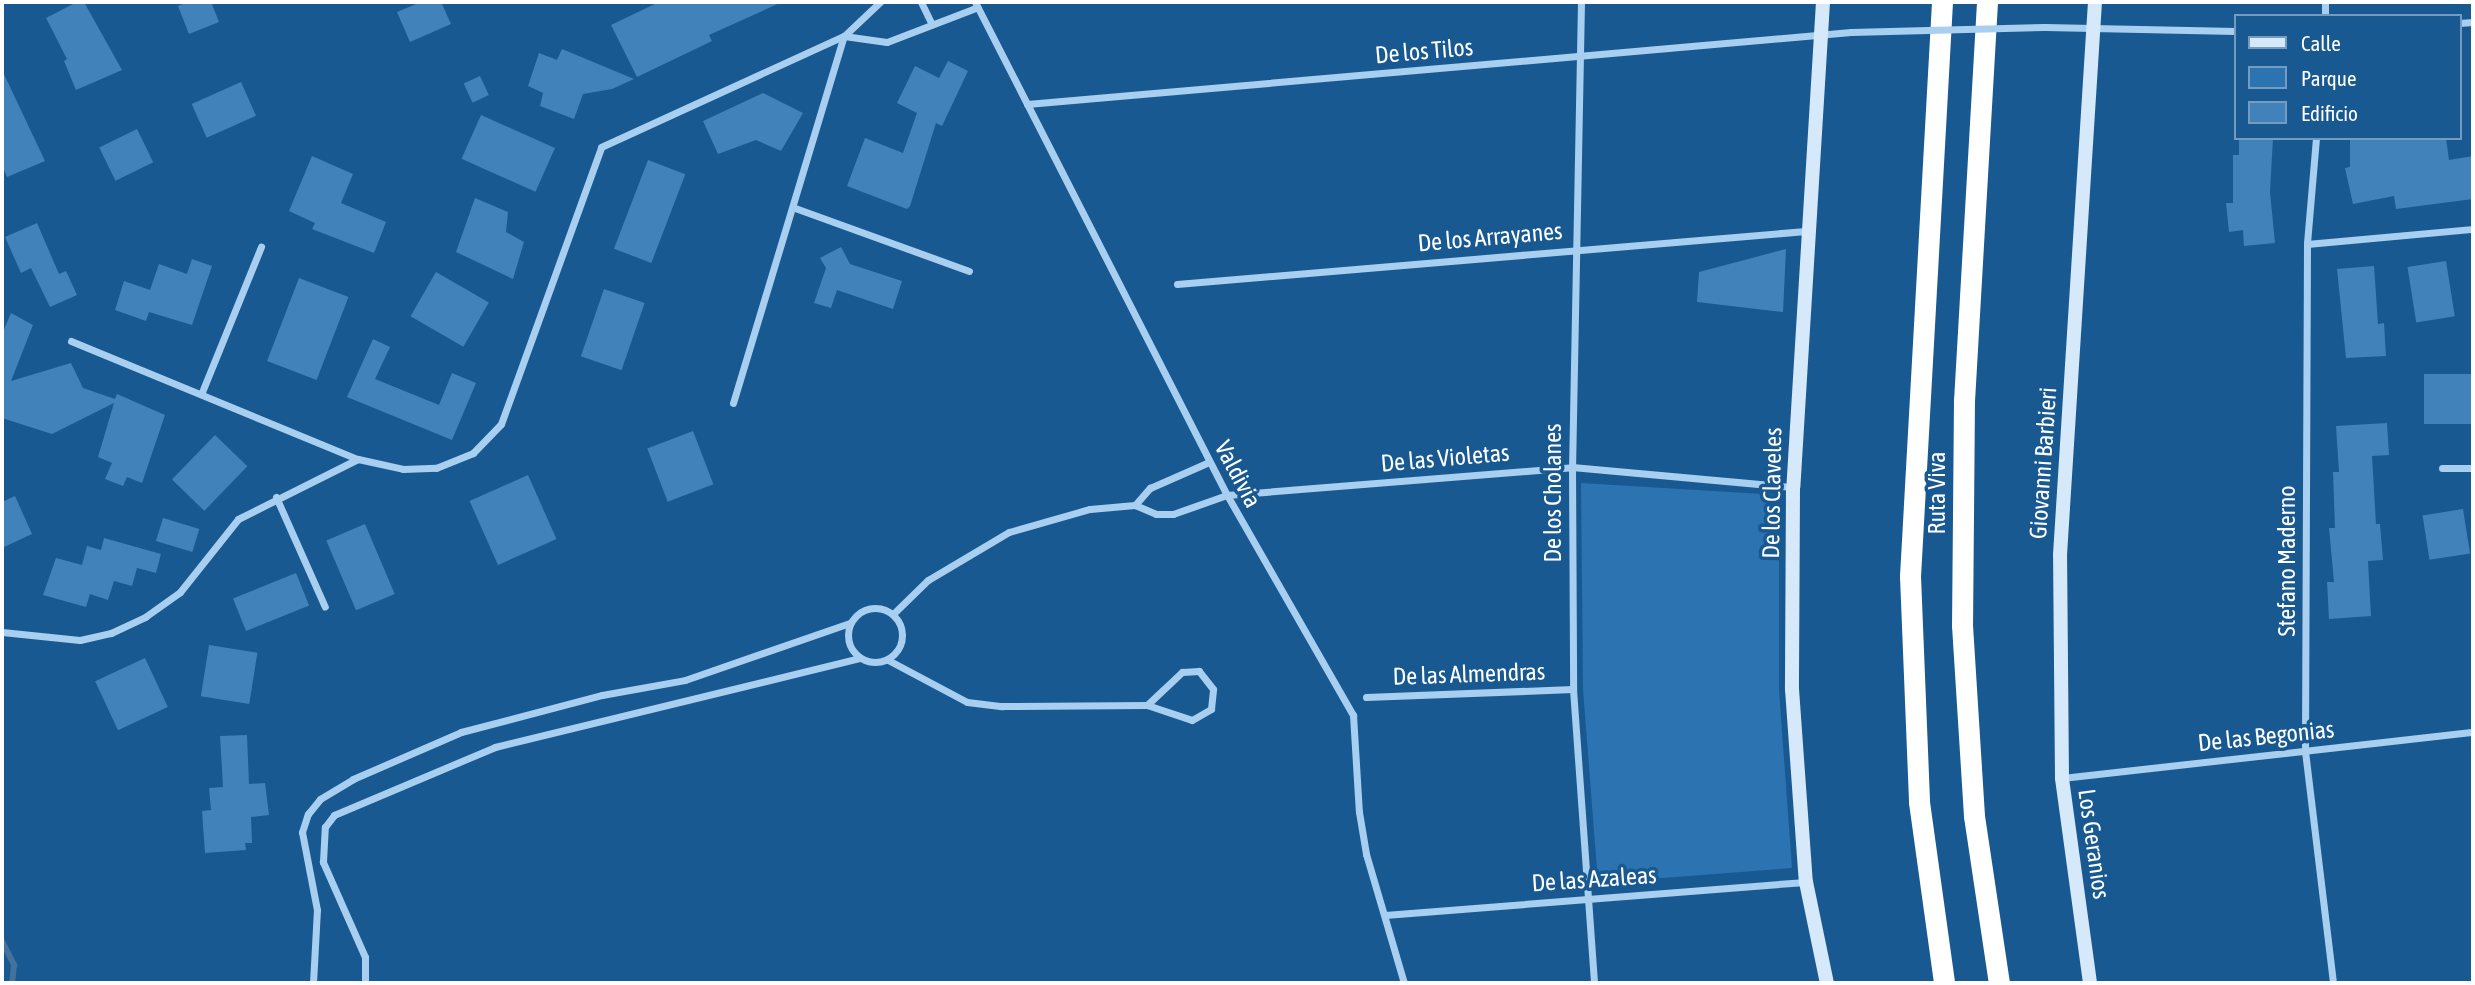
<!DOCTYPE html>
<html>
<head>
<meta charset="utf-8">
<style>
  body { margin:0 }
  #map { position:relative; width:2475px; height:985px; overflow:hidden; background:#195992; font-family:"Asap Condensed",sans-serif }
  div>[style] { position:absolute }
  .green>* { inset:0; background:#2b73b1 }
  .stream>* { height:6px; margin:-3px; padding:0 3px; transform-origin:3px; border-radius:3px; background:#44729b }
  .building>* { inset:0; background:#4182ba; transform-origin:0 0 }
  .street>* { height:7px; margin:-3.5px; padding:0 3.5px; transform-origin:3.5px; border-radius:3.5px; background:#a8cff0 }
  .street>.ring { margin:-3.5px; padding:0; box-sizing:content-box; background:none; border:7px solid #a8cff0; border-radius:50% }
  .secondary>* { height:14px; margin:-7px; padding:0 7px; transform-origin:7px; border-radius:7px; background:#d6e9fb }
  .highway>* { height:21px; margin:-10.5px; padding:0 10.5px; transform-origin:10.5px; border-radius:10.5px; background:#fff }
  .street-bridge>* { height:7px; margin:-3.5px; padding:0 3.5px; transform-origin:3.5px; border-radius:3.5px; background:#a8cff0 }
  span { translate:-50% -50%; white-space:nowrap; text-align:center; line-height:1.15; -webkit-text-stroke:7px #195992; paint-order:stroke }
  .street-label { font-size:24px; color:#fff }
  .frame { position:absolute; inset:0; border:4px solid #fff; pointer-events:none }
  .legend { position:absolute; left:2234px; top:14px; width:228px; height:126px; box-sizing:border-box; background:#195992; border:2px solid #759bbe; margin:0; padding:9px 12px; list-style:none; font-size:21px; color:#fff }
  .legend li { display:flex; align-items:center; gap:14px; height:35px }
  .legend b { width:35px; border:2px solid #759bbe }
</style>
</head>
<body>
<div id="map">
  <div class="green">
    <i style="clip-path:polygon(1581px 483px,1779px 495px,1779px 690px,1792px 868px,1598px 883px,1583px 689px)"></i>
  </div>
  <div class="stream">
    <i style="left:2px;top:941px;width:27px;rotate:63deg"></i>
    <i style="left:14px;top:965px;width:18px;rotate:96deg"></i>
  </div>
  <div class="building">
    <i style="clip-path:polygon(77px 2px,84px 2px,122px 70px,76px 90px,64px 61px,67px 59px,46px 18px)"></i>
    <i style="clip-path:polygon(188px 2px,211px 2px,219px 22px,189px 34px,178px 6px)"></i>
    <i style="clip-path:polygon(421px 2px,441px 2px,451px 24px,410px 42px,397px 12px)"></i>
    <i style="clip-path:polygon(659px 2px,782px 2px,709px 35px,712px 41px,637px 77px,611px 25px)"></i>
    <i style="clip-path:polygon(562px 49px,634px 79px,612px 89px,583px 94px,574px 119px,540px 106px,543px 93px,528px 86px,539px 53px,557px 60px)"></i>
    <i style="clip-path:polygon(948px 61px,968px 71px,942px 126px,936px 123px,910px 206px,907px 209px,847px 186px,865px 138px,903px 153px,917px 113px,897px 103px,915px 66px,939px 78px)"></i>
    <i style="clip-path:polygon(2px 70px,45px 161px,7px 177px,2px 165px)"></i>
    <i style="left:480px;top:76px;width:21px;height:18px;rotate:65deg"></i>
    <i style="left:241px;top:82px;width:37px;height:54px;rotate:66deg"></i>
    <i style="clip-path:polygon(763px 93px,803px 113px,781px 151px,756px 140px,718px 154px,703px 121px)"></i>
    <i style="left:481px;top:115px;width:81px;height:48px;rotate:24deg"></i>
    <i style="left:137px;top:129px;width:37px;height:42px;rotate:64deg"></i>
    <i style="clip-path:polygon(2239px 138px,2273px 138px,2270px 192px,2275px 243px,2244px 246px,2243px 230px,2229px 232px,2226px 203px,2233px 203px,2233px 155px,2239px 155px)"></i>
    <i style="clip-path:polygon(2350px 138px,2446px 138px,2449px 160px,2473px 156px,2473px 199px,2396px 209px,2394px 196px,2353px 204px,2345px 168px,2350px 167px)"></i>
    <i style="clip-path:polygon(312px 156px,353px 174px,341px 203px,386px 222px,374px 253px,312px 229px,315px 223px,289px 211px)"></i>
    <i style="left:648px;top:160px;width:40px;height:95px;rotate:21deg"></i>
    <i style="clip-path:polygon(475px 198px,508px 212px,506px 232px,524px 242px,513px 279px,456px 252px)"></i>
    <i style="clip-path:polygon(37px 223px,59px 274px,66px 271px,77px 295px,50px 307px,31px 268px,21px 273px,5px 237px)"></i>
    <i style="clip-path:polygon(841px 247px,850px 264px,902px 281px,893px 309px,837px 290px,831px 308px,814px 303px,826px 268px,820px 258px)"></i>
    <i style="clip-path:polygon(1786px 249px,1783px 312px,1697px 302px,1699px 272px)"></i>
    <i style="clip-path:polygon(192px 259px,212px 266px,192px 325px,149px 312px,146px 321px,115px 310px,124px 281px,150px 290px,159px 264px,187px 274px)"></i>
    <i style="left:2446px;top:261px;width:56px;height:39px;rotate:81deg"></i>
    <i style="clip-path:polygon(2374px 266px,2378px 324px,2384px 323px,2386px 356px,2346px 358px,2337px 269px)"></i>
    <i style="left:436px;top:272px;width:61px;height:51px;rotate:30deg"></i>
    <i style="left:299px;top:278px;width:53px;height:89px;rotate:21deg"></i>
    <i style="left:604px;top:289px;width:43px;height:71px;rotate:19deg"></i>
    <i style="clip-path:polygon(11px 313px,33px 325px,11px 381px,71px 363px,83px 388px,115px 399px,117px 394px,165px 415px,142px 483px,127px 477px,123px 486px,105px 479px,112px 463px,98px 457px,114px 403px,52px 434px,2px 418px,2px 334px)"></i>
    <i style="clip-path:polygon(373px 339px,390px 347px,375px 379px,439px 405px,452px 373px,476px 383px,452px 440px,347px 397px)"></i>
    <i style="left:2473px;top:374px;width:50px;height:49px;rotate:90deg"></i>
    <i style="clip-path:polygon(2387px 423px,2389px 455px,2372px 456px,2376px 524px,2380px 524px,2383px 560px,2368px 561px,2371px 616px,2329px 619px,2327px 582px,2334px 582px,2329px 528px,2335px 528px,2333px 472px,2339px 472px,2336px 426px)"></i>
    <i style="left:693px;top:431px;width:57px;height:49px;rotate:69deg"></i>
    <i style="left:215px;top:435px;width:45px;height:62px;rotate:44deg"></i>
    <i style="left:528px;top:475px;width:70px;height:64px;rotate:66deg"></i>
    <i style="clip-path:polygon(15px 496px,32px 534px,2px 548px,2px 502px)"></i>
    <i style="left:2463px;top:509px;width:45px;height:41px;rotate:81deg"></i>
    <i style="left:163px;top:518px;width:38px;height:24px;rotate:17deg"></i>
    <i style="left:365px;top:524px;width:76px;height:42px;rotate:67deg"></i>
    <i style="clip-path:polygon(104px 538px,161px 554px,156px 573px,137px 568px,132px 586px,114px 581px,108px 600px,90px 594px,86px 607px,43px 595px,56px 558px,82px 565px,87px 546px,101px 550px)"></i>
    <i style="left:296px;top:573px;width:35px;height:68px;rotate:68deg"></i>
    <i style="left:209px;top:645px;width:49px;height:52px;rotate:9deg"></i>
    <i style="left:145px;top:658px;width:54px;height:55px;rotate:65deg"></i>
    <i style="clip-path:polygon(247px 735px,249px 784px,265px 783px,269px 815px,251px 817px,252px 843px,245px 843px,246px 850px,205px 853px,202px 811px,211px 810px,209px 788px,223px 787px,220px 736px)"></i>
  </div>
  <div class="street">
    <i style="left:921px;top:2px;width:25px;rotate:64deg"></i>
    <i style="left:975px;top:2px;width:554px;rotate:62.93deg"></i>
    <i style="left:1227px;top:495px;width:254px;rotate:60.2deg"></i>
    <i style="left:1353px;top:715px;width:97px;rotate:86.5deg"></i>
    <i style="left:1359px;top:812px;width:43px;rotate:80.5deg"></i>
    <i style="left:1366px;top:854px;width:134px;rotate:73.6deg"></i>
    <i style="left:1581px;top:2px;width:465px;rotate:91.1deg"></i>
    <i style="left:1572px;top:467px;width:222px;rotate:89.7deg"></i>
    <i style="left:1573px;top:689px;width:295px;rotate:85.9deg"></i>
    <i style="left:2325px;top:16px;width:14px;rotate:-90deg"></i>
    <i style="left:2459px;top:23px;width:14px;rotate:-4deg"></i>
    <i style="left:2045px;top:27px;width:190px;rotate:1.2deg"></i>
    <i style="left:844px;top:36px;width:43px;rotate:7.9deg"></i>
    <i style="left:887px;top:42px;width:97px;rotate:-21deg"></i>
    <i style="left:1027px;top:104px;width:827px;rotate:-4.99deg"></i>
    <i style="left:2316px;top:138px;width:106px;rotate:94.9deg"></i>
    <i style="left:2307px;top:244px;width:507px;rotate:90.23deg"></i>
    <i style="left:2305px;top:751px;width:234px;rotate:83.1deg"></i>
    <i style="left:795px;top:208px;width:185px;rotate:19.9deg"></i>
    <i style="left:2307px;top:244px;width:167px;rotate:-5.2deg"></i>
    <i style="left:1177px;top:284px;width:631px;rotate:-4.82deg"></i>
    <i style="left:71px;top:341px;width:310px;rotate:22.4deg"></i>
    <i style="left:358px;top:459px;width:46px;rotate:12.5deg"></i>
    <i style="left:403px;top:469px;width:33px;rotate:-2deg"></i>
    <i style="left:436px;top:468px;width:40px;rotate:-22deg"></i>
    <i style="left:473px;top:453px;width:40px;rotate:-46deg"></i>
    <i style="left:501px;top:424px;width:294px;rotate:-70.1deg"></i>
    <i style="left:601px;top:147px;width:267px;rotate:-24.6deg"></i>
    <i style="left:844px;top:36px;width:50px;rotate:-43.4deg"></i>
    <i style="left:202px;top:392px;width:157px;rotate:-67.9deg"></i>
    <i style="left:733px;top:403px;width:383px;rotate:-73.2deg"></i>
    <i style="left:2442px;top:468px;width:31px"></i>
    <i style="left:276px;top:497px;width:120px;rotate:66deg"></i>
    <i style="left:1135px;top:505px;width:23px;rotate:-49deg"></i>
    <i style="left:1150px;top:488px;width:64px;rotate:-23.8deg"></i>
    <i class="ring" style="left:848px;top:608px;width:47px;height:47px"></i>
    <i style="left:893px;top:614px;width:49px;rotate:-44.2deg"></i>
    <i style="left:928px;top:580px;width:94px;rotate:-30.7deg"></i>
    <i style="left:1009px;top:532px;width:84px;rotate:-15.9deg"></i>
    <i style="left:1090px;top:509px;width:45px;rotate:-5.1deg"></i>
    <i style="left:1135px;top:505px;width:23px;rotate:23deg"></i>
    <i style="left:1156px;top:514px;width:17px"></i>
    <i style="left:1173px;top:514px;width:57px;rotate:-19.4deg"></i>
    <i style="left:1227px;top:495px;width:346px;rotate:-4.6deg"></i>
    <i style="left:1572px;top:467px;width:222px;rotate:5.2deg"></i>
    <i style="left:2px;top:632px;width:78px;rotate:5.9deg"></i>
    <i style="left:80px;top:640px;width:32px;rotate:-13deg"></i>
    <i style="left:111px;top:633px;width:38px;rotate:-25deg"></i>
    <i style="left:145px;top:617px;width:43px;rotate:-35.5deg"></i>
    <i style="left:180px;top:592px;width:93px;rotate:-51.5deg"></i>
    <i style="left:238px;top:519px;width:134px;rotate:-26.6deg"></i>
    <i style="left:888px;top:660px;width:89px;rotate:28deg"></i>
    <i style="left:967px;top:702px;width:35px;rotate:7deg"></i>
    <i style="left:1002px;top:706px;width:145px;rotate:-0.4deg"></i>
    <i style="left:1147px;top:705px;width:47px;rotate:18.4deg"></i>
    <i style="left:1192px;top:720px;width:22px;rotate:-30deg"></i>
    <i style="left:1211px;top:709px;width:20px;rotate:-84deg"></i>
    <i style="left:1213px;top:689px;width:23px;rotate:-128deg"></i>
    <i style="left:1199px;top:671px;width:17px;rotate:177deg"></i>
    <i style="left:1182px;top:672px;width:48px;rotate:136.7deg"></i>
    <i style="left:1366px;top:697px;width:207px;rotate:-2.2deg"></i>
    <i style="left:2062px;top:778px;width:414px;rotate:-6.4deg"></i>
    <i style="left:1385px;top:915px;width:422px;rotate:-4.5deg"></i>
    <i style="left:313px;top:983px;width:73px;rotate:-86.9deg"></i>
    <i style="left:317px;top:910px;width:79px;rotate:-100.9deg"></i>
    <i style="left:302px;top:832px;width:19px;rotate:-72deg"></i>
    <i style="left:308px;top:814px;width:19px;rotate:-51deg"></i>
    <i style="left:320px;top:799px;width:39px;rotate:-31deg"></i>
    <i style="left:353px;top:779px;width:118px;rotate:-23.5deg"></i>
    <i style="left:461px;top:732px;width:146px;rotate:-14.7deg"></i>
    <i style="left:602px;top:695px;width:84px;rotate:-10.2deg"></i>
    <i style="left:685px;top:680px;width:175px;rotate:-19.1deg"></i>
    <i style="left:365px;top:983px;width:26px;rotate:-90deg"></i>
    <i style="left:365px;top:957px;width:104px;rotate:-113.9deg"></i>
    <i style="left:323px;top:862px;width:35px;rotate:-87deg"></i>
    <i style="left:325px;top:827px;width:15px;rotate:-53deg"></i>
    <i style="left:334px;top:815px;width:175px;rotate:-22.9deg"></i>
    <i style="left:495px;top:747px;width:376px;rotate:-13.7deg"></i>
  </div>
  <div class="secondary">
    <i style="left:1823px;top:2px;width:486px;rotate:93.5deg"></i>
    <i style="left:1793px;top:487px;width:202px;rotate:90.3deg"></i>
    <i style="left:1792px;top:689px;width:194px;rotate:85.9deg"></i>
    <i style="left:1806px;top:882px;width:103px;rotate:78.3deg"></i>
    <i style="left:2090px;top:983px;width:207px;rotate:-97.8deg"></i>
    <i style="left:2062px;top:778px;width:223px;rotate:-90.5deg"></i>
    <i style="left:2060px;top:555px;width:554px;rotate:-86.38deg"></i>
  </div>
  <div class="highway">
    <i style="left:1942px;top:2px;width:575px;rotate:93.19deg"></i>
    <i style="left:1910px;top:576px;width:226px;rotate:87.7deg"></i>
    <i style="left:1919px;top:802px;width:183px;rotate:82.1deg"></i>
    <i style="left:1987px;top:2px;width:399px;rotate:93.3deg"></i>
    <i style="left:1964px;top:400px;width:225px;rotate:90.5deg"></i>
    <i style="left:1962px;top:625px;width:191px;rotate:86.4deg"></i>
    <i style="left:1974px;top:816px;width:169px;rotate:81.5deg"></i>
  </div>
  <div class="street-bridge">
    <i style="left:1851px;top:32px;width:194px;rotate:-1.5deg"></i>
  </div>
  <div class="street-label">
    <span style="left:1424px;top:51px;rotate:-5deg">De los Tilos</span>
    <span style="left:1490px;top:237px;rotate:-5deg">De los Arrayanes</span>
    <span style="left:1445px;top:458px;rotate:-5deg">De las Violetas</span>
    <span style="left:2043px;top:463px;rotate:-86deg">Giovanni Barbieri</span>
    <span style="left:1238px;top:474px;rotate:62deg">Valdivia</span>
    <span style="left:1553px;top:493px;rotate:-90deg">De los Cholanes</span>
    <span style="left:1772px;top:493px;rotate:-89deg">De los Claveles</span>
    <span style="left:1937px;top:493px;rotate:-90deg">Ruta Viva</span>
    <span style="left:2287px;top:561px;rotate:-90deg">Stefano Maderno</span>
    <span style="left:1469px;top:674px;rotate:-2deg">De las Almendras</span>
    <span style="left:2266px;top:736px;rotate:-6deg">De las Begonias</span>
    <span style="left:2094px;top:844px;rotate:82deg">Los Geranios</span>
    <span style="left:1594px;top:879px;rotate:-4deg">De las Azaleas</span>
  </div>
  <div class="frame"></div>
  <ul class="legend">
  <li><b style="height:9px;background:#d6e9fb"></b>Calle</li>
  <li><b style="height:19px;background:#2b73b1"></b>Parque</li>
  <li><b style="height:19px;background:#4182ba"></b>Edificio</li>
  </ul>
</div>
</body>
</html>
